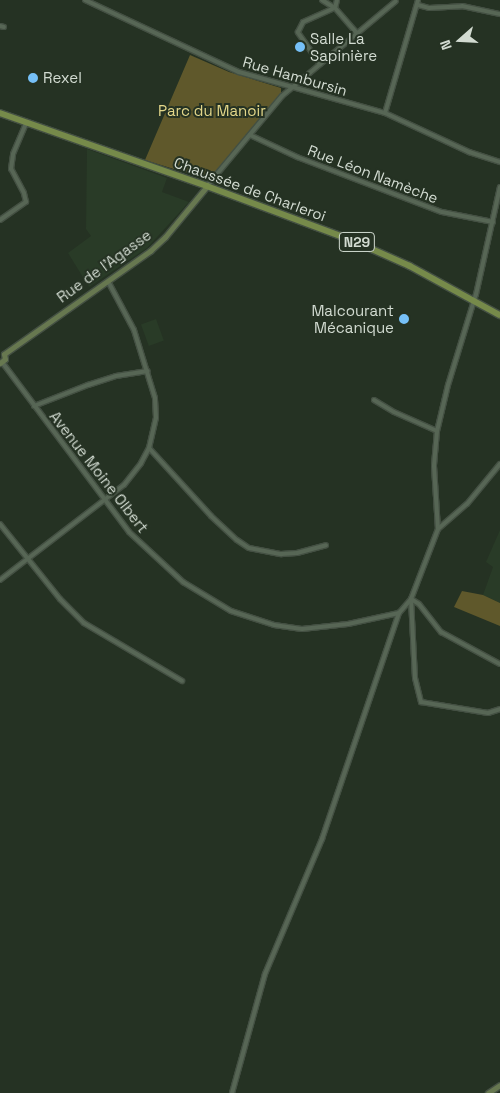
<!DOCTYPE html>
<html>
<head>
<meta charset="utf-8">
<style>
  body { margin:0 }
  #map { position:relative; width:500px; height:1093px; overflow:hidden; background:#253223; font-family:"Space Grotesk",sans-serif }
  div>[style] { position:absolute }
  .built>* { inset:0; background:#293b27; transform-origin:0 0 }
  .green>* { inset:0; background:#5f582b }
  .roads { filter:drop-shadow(1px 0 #445043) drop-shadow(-1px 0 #445043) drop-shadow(0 1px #445043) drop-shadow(0 -1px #445043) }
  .street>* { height:4px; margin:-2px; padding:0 2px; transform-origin:2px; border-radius:2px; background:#576655 }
  .secondary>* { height:5px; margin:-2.5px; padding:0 2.5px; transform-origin:2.5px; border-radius:2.5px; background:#677850 }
  .primary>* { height:5.5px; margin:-2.75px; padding:0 2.75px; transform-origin:2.75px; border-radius:2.75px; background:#768a4a }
  .dots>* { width:14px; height:14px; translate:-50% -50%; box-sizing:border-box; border:2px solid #253223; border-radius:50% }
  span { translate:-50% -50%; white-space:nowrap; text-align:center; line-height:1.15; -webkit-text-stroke:4px #253223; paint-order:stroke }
  .shield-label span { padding:1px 4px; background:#253223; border:1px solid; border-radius:4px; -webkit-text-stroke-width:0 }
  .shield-label { font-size:14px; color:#d2dbd1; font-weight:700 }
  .poi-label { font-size:15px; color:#d2dbd1 }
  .left { translate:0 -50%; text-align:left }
  .right { translate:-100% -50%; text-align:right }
  .street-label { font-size:15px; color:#d2dbd1 }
  .park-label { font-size:15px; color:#e3d78a }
  .north { position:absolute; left:435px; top:15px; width:50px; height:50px; -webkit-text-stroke:4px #253223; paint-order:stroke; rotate:251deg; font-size:14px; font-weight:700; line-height:20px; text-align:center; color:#d2dbd1 }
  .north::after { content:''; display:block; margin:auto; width:18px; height:22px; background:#d2dbd1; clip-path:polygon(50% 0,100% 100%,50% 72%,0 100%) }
</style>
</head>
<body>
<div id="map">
  <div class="built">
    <i style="clip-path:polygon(87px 149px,167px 178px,162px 192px,189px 202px,147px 248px,89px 287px,68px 253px,91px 236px,86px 229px)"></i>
    <i style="left:156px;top:319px;width:23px;height:16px;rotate:70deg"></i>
    <i style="clip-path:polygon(500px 530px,500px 603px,483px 595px,493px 567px,486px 562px)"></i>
  </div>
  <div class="green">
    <i style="clip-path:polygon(190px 55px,229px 72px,281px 88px,281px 94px,209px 180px,145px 160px)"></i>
    <i style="clip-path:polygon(462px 591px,483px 595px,500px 603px,500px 626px,454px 607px)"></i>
  </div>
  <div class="roads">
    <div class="street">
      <i style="left:85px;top:0;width:170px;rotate:25.1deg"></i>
      <i style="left:239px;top:72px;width:152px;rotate:15.7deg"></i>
      <i style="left:385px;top:113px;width:93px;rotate:24.9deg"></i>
      <i style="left:469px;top:152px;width:33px;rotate:18deg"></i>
      <i style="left:322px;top:0;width:15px;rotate:32deg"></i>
      <i style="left:335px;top:8px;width:8px;rotate:-76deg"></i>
      <i style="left:418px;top:5px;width:11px;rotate:15deg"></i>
      <i style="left:429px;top:8px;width:33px;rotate:-3deg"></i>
      <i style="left:462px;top:6px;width:39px;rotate:12deg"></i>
      <i style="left:0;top:26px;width:4px;rotate:14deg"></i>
      <i style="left:320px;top:64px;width:39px;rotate:-125deg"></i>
      <i style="left:298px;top:32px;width:11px;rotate:-63deg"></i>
      <i style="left:303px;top:22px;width:35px;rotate:-24deg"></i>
      <i style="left:335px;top:8px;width:33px;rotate:49deg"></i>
      <i style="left:385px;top:113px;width:118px;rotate:-73.7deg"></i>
      <i style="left:250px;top:135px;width:52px;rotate:25.1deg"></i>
      <i style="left:297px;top:157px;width:155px;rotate:20.8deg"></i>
      <i style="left:442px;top:212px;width:52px;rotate:11.1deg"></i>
      <i style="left:207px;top:186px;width:117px;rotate:-50.2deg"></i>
      <i style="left:282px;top:96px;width:148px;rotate:-39.8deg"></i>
      <i style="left:500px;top:187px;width:110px;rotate:102.6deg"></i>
      <i style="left:476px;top:294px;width:95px;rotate:107.1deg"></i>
      <i style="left:448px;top:385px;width:47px;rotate:103.4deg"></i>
      <i style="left:437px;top:431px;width:35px;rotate:95deg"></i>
      <i style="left:434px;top:466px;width:63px;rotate:86.4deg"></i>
      <i style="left:438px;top:529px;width:75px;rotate:111.1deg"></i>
      <i style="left:411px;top:599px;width:79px;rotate:87.1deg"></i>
      <i style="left:415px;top:678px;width:25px;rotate:76deg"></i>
      <i style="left:421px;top:702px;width:68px;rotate:9.3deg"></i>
      <i style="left:488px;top:713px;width:13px;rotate:-18deg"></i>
      <i style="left:0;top:220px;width:32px;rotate:-35deg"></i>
      <i style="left:26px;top:202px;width:9px;rotate:-103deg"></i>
      <i style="left:24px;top:193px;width:27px;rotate:-118deg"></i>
      <i style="left:11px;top:169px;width:15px;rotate:-82deg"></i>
      <i style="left:13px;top:154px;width:34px;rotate:-67deg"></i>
      <i style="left:2px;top:362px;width:212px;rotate:53.2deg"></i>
      <i style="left:129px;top:532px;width:74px;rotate:42.8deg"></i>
      <i style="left:183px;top:582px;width:56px;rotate:31.1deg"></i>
      <i style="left:231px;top:611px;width:45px;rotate:18deg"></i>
      <i style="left:274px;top:625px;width:28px;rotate:8deg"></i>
      <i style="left:302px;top:629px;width:46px;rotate:-6.2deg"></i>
      <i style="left:348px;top:624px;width:52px;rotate:-12.2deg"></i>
      <i style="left:399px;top:613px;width:18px;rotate:-49deg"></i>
      <i style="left:374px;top:400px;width:23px;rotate:31deg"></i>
      <i style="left:394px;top:412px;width:47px;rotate:23.8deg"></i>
      <i style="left:34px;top:406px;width:58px;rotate:-21.3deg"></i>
      <i style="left:88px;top:385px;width:29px;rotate:-18deg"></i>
      <i style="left:116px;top:376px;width:32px;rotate:-9deg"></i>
      <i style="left:149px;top:448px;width:92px;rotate:47.6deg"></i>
      <i style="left:211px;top:516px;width:35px;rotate:43deg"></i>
      <i style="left:237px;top:540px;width:14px;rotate:34deg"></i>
      <i style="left:249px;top:548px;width:33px;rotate:11deg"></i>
      <i style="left:281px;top:554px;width:16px;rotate:-4deg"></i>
      <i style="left:297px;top:553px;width:30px;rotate:-15deg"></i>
      <i style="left:0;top:524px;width:96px;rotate:51.3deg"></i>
      <i style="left:60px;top:599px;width:34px;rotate:45deg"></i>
      <i style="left:84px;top:623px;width:114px;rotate:30.6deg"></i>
      <i style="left:438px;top:529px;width:38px;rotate:-41deg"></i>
      <i style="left:467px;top:504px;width:52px;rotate:-50.5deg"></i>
      <i style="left:0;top:580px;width:156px;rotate:-37.5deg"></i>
      <i style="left:124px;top:485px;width:28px;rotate:-52deg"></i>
      <i style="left:141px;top:463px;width:17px;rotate:-62deg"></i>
      <i style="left:149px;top:448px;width:31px;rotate:-77deg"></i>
      <i style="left:156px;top:418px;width:20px;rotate:-93deg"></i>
      <i style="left:155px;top:398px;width:71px;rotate:-107.2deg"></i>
      <i style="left:134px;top:330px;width:55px;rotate:-118deg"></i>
      <i style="left:411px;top:599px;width:9px;rotate:32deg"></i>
      <i style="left:419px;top:604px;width:36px;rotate:52deg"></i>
      <i style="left:441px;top:632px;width:67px;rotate:28.5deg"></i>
      <i style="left:232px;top:1093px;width:123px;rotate:-74.5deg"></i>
      <i style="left:265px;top:974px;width:147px;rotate:-67.1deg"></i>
      <i style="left:322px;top:839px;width:239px;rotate:-71.2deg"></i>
    </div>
    <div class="secondary">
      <i style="left:4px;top:354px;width:179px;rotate:-35.2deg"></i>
      <i style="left:150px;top:251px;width:21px;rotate:-43deg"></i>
      <i style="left:165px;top:237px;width:66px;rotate:-50.5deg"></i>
      <i style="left:0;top:363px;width:6px;rotate:-39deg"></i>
      <i style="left:5px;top:359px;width:5px;rotate:-101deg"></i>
      <i style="left:488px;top:1093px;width:14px;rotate:-34deg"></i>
    </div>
    <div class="primary">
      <i style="left:0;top:113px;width:219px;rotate:19.4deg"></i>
      <i style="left:207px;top:186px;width:157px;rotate:20.5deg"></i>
      <i style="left:354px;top:241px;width:61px;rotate:24.1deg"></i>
      <i style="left:410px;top:266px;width:102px;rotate:28.6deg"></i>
    </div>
  </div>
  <div class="dots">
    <i style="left:300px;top:47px;background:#76c0f7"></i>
    <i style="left:33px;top:78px;background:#76c0f7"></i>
    <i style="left:404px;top:319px;background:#76c0f7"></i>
  </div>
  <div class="shield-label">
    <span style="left:357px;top:242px">N29</span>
  </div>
  <div class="poi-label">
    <span class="left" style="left:310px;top:47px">Salle La<br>Sapinière</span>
    <span class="left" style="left:43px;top:78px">Rexel</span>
    <span class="right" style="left:394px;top:319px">Malcourant<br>Mécanique</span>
  </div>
  <div class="street-label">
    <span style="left:295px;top:76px;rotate:16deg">Rue Hambursin</span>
    <span style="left:373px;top:174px;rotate:21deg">Rue Léon Namèche</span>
    <span style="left:250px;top:189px;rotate:20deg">Chaussée de Charleroi</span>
    <span style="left:104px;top:266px;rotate:-36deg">Rue de l'Agasse</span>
    <span style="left:99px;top:472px;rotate:52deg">Avenue Moine Olbert</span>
  </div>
  <div class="park-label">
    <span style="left:212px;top:111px">Parc du Manoir</span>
  </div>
  <div class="north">N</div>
</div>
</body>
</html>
